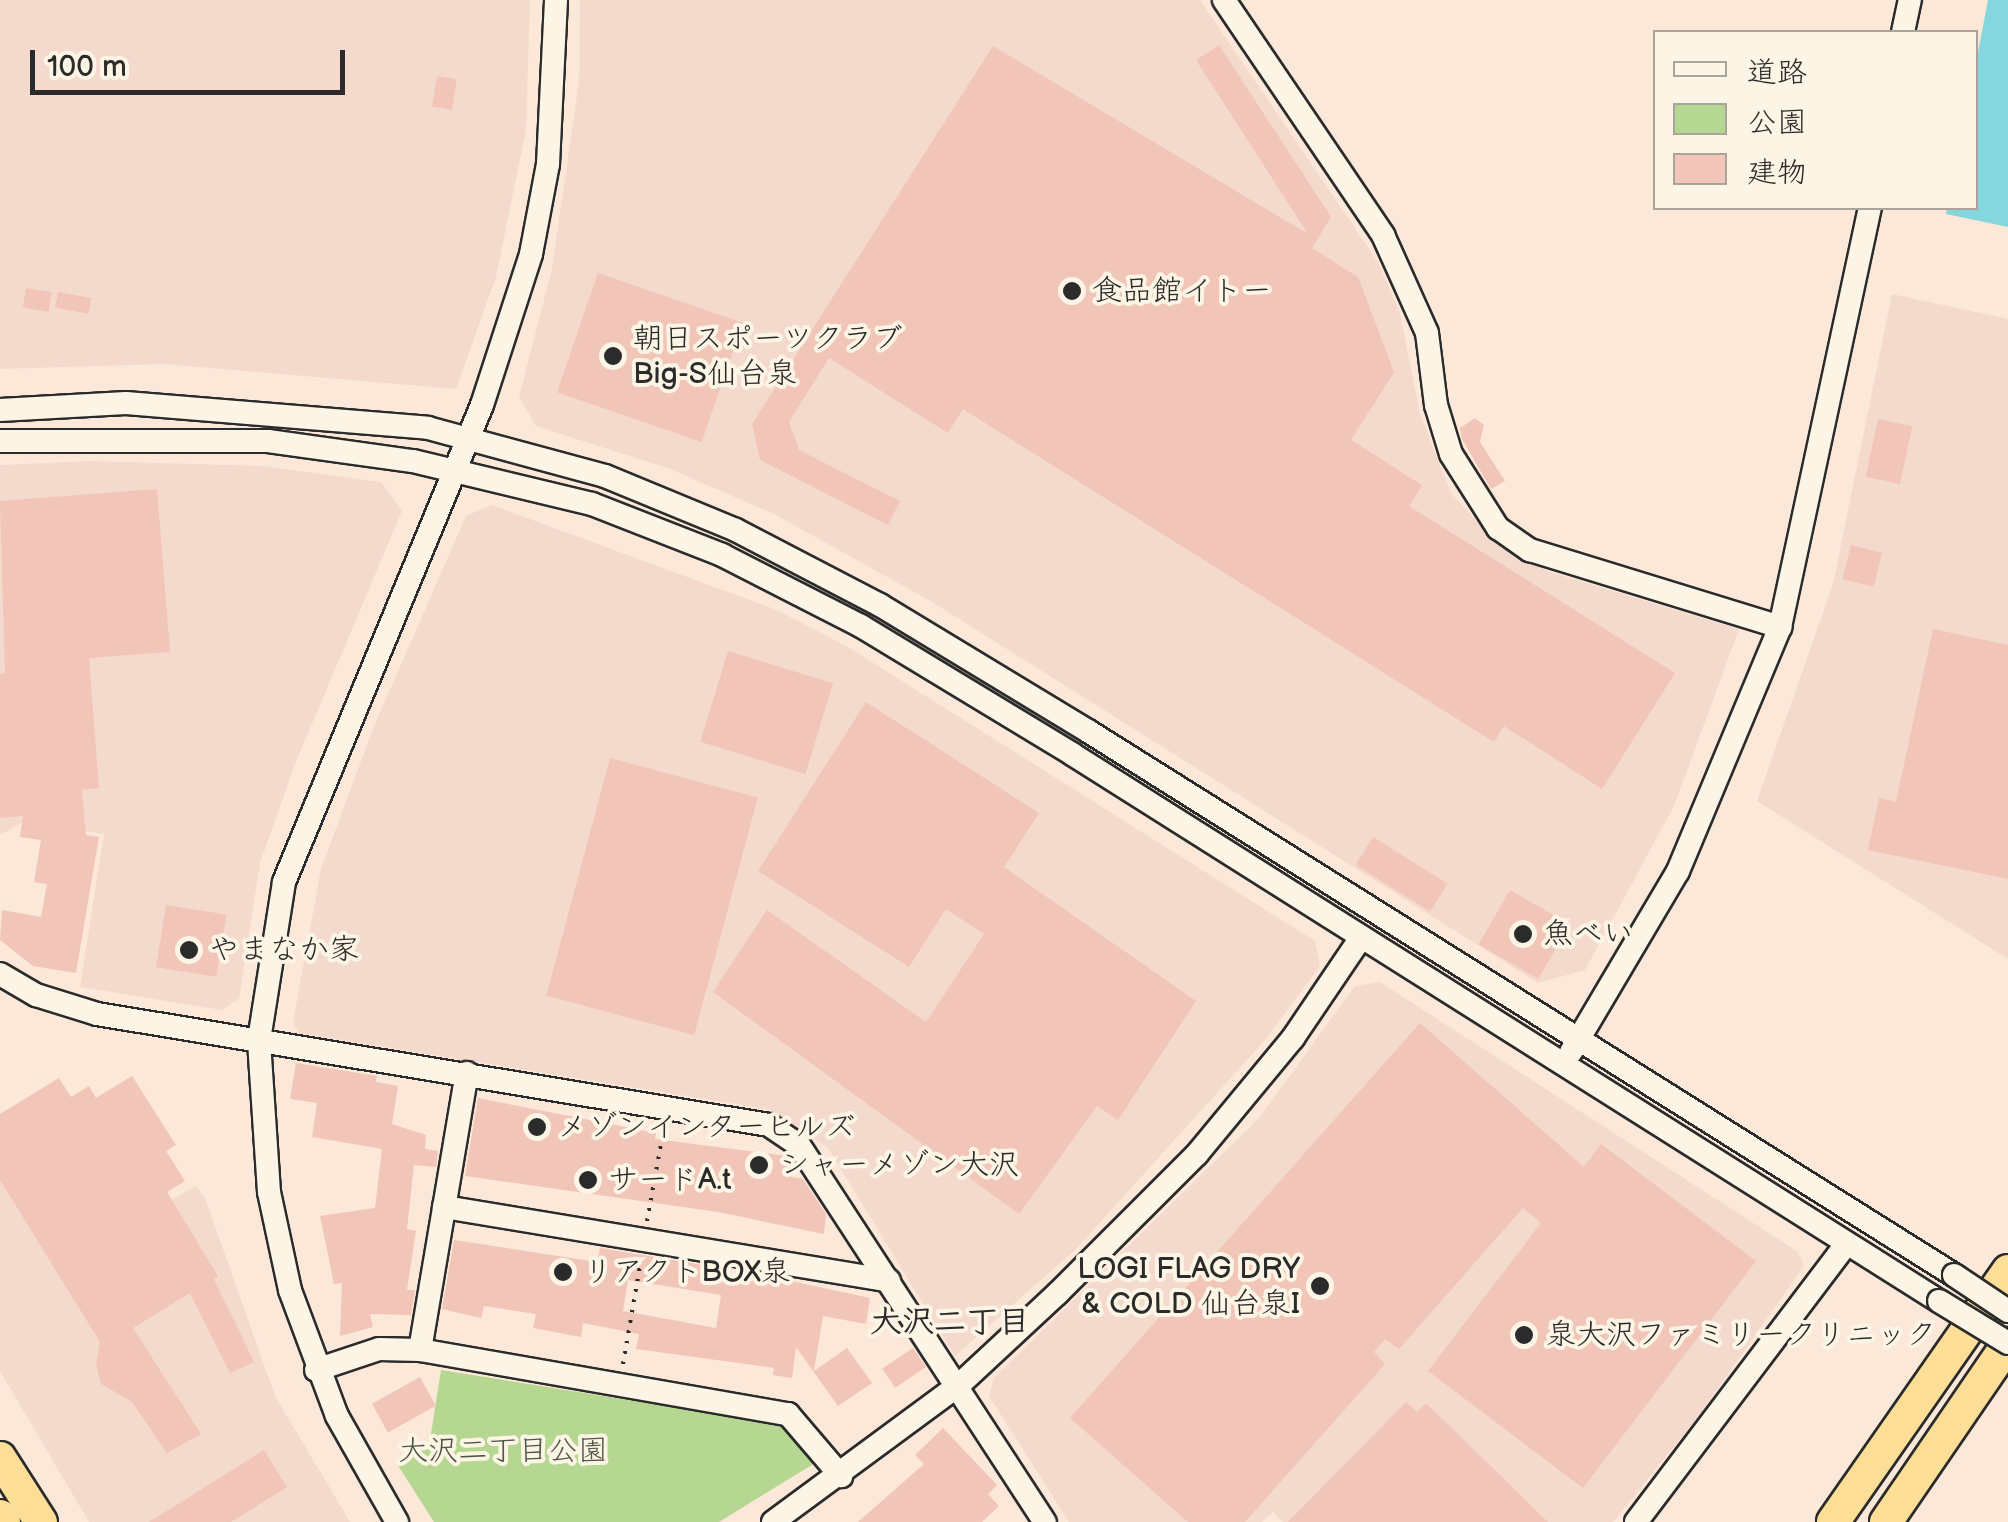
<!DOCTYPE html>
<html>
<head>
<meta charset="utf-8">
<style>
  body { margin:0 }
  #map { position:relative; width:2008px; height:1522px; overflow:hidden; background:#fbe8d9; font-family:"Balsamiq Sans","Klee One",sans-serif }
  div>[style] { position:absolute }
  .built>* { inset:0; background:#f4dacc }
  .green>* { inset:0; background:#b6d791 }
  .water>* { inset:0; background:#85d6dd }
  .building>* { inset:0; background:#f1c5b7; transform-origin:0 0 }
  .path>* { height:4px; margin-top:-2px; transform-origin:0; background:repeating-linear-gradient(90deg,#2b2b2b 0 2.5px,transparent 0 10.5px) }
  .roads { filter:drop-shadow(2px 0 #2b2b2b) drop-shadow(-2px 0 #2b2b2b) drop-shadow(0 2px #2b2b2b) drop-shadow(0 -2px #2b2b2b) }
  .minor>* { height:22px; margin:-11px; padding:0 11px; transform-origin:11px; border-radius:11px; background:#fcf5e5 }
  .highway>* { height:32px; margin:-16px; padding:0 16px; transform-origin:16px; border-radius:16px; background:#fcde96 }
  .bridges { filter:drop-shadow(2px 0 #2b2b2b) drop-shadow(-2px 0 #2b2b2b) drop-shadow(0 2px #2b2b2b) drop-shadow(0 -2px #2b2b2b) }
  .minor-bridge>* { height:22px; margin:-11px; padding:0 11px; transform-origin:11px; border-radius:11px; background:#fcf5e5 }
  .dots>* { width:28px; height:28px; translate:-50% -50%; box-sizing:border-box; border:5px solid #fcf5e5; border-radius:50% }
  span { translate:-50% -50%; white-space:nowrap; text-align:center; line-height:1.15; -webkit-text-stroke:8px #fcf5e5; paint-order:stroke }
  .poi-label { font-size:30px; color:#2b2b2b }
  .left { translate:0 -50%; text-align:left }
  .right { translate:-100% -50%; text-align:right }
  .park-label { font-size:30px; color:#4e5644 }
  .neighbourhood-label { font-size:32px; color:#2b2b2b; font-weight:700 }
  .legend { position:absolute; left:1653px; top:30px; width:325px; height:180px; box-sizing:border-box; background:#fcf5e5; border:2px solid #a8a49b; margin:0; padding:12px 18px; list-style:none; font-size:30px; color:#2b2b2b }
  .legend li { display:flex; align-items:center; gap:20px; height:50px }
  .legend b { width:50px; border:2px solid #a8a49b }
  .scale { position:absolute; left:30px; top:50px; width:315px; height:45px; box-sizing:border-box; border:5px solid #2b2b2b; border-top:0; padding-left:12px; font-size:30px; line-height:35px; white-space:nowrap; color:#2b2b2b; -webkit-text-stroke:8px #fcf5e5; paint-order:stroke }
</style>
</head>
<body>
<div id="map">
  <div class="built">
    <i style="clip-path:polygon(0 0,530px 0,526px 130px,496px 277px,456px 389px,164px 364px,0 369px)"></i>
    <i style="clip-path:polygon(580px 0,1200px 0,1378px 262px,1400px 313px,1420px 414px,1451px 493px,1493px 539px,1547px 571px,1739px 629px,1674px 806px,1585px 970px,1538px 983px,932px 602px,776px 515px,670px 469px,536px 426px,519px 397px,552px 269px,579px 81px)"></i>
    <i style="clip-path:polygon(1892px 294px,2008px 319px,2008px 959px,1757px 801px,1833px 584px)"></i>
    <i style="clip-path:polygon(89px 461px,262px 466px,381px 482px,402px 511px,295px 764px,260px 863px,239px 999px,222px 1010px,80px 987px,104px 834px,23px 822px,0 835px,0 465px)"></i>
    <i style="clip-path:polygon(492px 505px,777px 610px,848px 647px,1315px 941px,1320px 966px,1265px 1040px,1075px 1250px,955px 1356px,828px 1148px,771px 1110px,299px 1033px,293px 1022px,321px 869px,374px 726px,466px 516px)"></i>
    <i style="clip-path:polygon(1380px 982px,1798px 1252px,1804px 1266px,1697px 1418px,1613px 1522px,1283px 1522px,1273px 1512px,1262px 1522px,1069px 1522px,989px 1396px,994px 1378px,1259px 1118px,1355px 986px)"></i>
    <i style="clip-path:polygon(0 1162px,90px 1247px,196px 1186px,205px 1198px,275px 1396px,350px 1522px,89px 1522px,0 1371px)"></i>
  </div>
  <div class="green">
    <i style="clip-path:polygon(441px 1370px,790px 1426px,815px 1463px,719px 1522px,434px 1522px,397px 1464px,430px 1440px)"></i>
  </div>
  <div class="water">
    <i style="clip-path:polygon(1988px 0,2008px 0,2008px 227px,1946px 214px,1947px 208px,1976px 208px,1976px 63px)"></i>
  </div>
  <div class="building">
    <i style="clip-path:polygon(1219px 45px,1331px 217px,1312px 248px,1358px 277px,1394px 372px,1351px 440px,1422px 485px,1409px 506px,1675px 673px,1602px 789px,1504px 726px,1494px 742px,963px 409px,948px 433px,829px 358px,789px 422px,799px 450px,900px 501px,888px 525px,760px 460px,752px 424px,993px 46px,1308px 234px,1196px 60px)"></i>
    <i style="left:437px;top:76px;width:20px;height:31px;rotate:9deg"></i>
    <i style="left:598px;top:273px;width:153px;height:126px;rotate:19deg"></i>
    <i style="left:26px;top:288px;width:26px;height:20px;rotate:9deg"></i>
    <i style="left:58px;top:292px;width:34px;height:16px;rotate:10deg"></i>
    <i style="clip-path:polygon(1475px 418px,1484px 425px,1480px 442px,1505px 481px,1491px 489px,1462px 439px,1460px 428px)"></i>
    <i style="left:1878px;top:419px;width:35px;height:59px;rotate:12deg"></i>
    <i style="clip-path:polygon(157px 489px,170px 652px,89px 658px,99px 788px,82px 790px,86px 835px,99px 837px,76px 973px,33px 966px,0 940px,2px 910px,41px 917px,47px 884px,34px 882px,41px 840px,20px 837px,23px 816px,0 818px,0 674px,5px 673px,0 501px)"></i>
    <i style="left:1851px;top:545px;width:32px;height:35px;rotate:14deg"></i>
    <i style="clip-path:polygon(1933px 629px,2008px 645px,2008px 879px,1868px 850px,1879px 798px,1896px 802px)"></i>
    <i style="left:728px;top:651px;width:110px;height:95px;rotate:17deg"></i>
    <i style="clip-path:polygon(866px 702px,1039px 813px,1004px 867px,1196px 1001px,1118px 1120px,1097px 1106px,1019px 1214px,713px 992px,767px 910px,926px 1022px,984px 934px,946px 909px,909px 967px,758px 871px)"></i>
    <i style="left:610px;top:758px;width:153px;height:246px;rotate:15deg"></i>
    <i style="left:1373px;top:837px;width:88px;height:33px;rotate:32deg"></i>
    <i style="left:1510px;top:890px;width:69px;height:63px;rotate:30deg"></i>
    <i style="left:166px;top:905px;width:61px;height:63px;rotate:9deg"></i>
    <i style="clip-path:polygon(1420px 1023px,1584px 1167px,1601px 1144px,1756px 1261px,1583px 1488px,1428px 1371px,1541px 1223px,1523px 1208px,1399px 1349px,1385px 1339px,1374px 1352px,1385px 1364px,1245px 1522px,1188px 1522px,1070px 1418px)"></i>
    <i style="clip-path:polygon(296px 1063px,377px 1076px,376px 1082px,398px 1086px,392px 1124px,426px 1135px,425px 1149px,438px 1151px,436px 1167px,414px 1165px,407px 1229px,416px 1231px,407px 1290px,415px 1290px,411px 1315px,370px 1314px,373px 1327px,340px 1336px,342px 1283px,334px 1284px,320px 1216px,375px 1208px,382px 1149px,312px 1137px,317px 1103px,290px 1099px)"></i>
    <i style="clip-path:polygon(132px 1076px,176px 1145px,166px 1151px,185px 1181px,167px 1192px,218px 1276px,214px 1279px,254px 1362px,230px 1373px,190px 1293px,133px 1328px,201px 1434px,167px 1453px,132px 1402px,101px 1384px,96px 1363px,100px 1342px,0 1180px,0 1114px,59px 1078px,71px 1097px,89px 1086px,96px 1098px)"></i>
    <i style="clip-path:polygon(478px 1098px,656px 1133px,655px 1139px,788px 1156px,791px 1177px,803px 1179px,826px 1214px,824px 1234px,718px 1212px,465px 1176px)"></i>
    <i style="clip-path:polygon(evenodd,454px 1240px,597px 1262px,600px 1248px,721px 1268px,720px 1276px,761px 1282px,763px 1275px,870px 1298px,866px 1324px,823px 1316px,814px 1371px,847px 1348px,872px 1383px,838px 1406px,796px 1347px,792px 1378px,773px 1375px,774px 1368px,636px 1349px,639px 1334px,583px 1323px,581px 1337px,533px 1328px,536px 1314px,484px 1306px,481px 1318px,442px 1309px,454px 1240px,628px 1280px,721px 1295px,716px 1328px,623px 1311px,628px 1280px)"></i>
    <i style="left:913px;top:1348px;width:23px;height:37px;rotate:56deg"></i>
    <i style="left:420px;top:1377px;width:33px;height:55px;rotate:61deg"></i>
    <i style="clip-path:polygon(1406px 1402px,1417px 1412px,1426px 1403px,1548px 1522px,1288px 1522px)"></i>
    <i style="clip-path:polygon(943px 1428px,997px 1485px,988px 1494px,999px 1506px,982px 1522px,858px 1522px,924px 1464px,915px 1455px)"></i>
    <i style="clip-path:polygon(264px 1450px,287px 1487px,231px 1522px,149px 1522px)"></i>
  </div>
  <div class="path">
    <i style="left:647px;top:1221px;width:96px;rotate:-79.7deg"></i>
    <i style="left:623px;top:1364px;width:106px;rotate:-80.2deg"></i>
  </div>
  <div class="roads">
    <div class="minor">
      <i style="left:1224px;top:0;width:284px;rotate:55.9deg"></i>
      <i style="left:1383px;top:235px;width:107px;rotate:65.8deg"></i>
      <i style="left:1427px;top:333px;width:73px;rotate:82.9deg"></i>
      <i style="left:1436px;top:405px;width:51px;rotate:73deg"></i>
      <i style="left:1451px;top:454px;width:88px;rotate:57.6deg"></i>
      <i style="left:1498px;top:528px;width:39px;rotate:35deg"></i>
      <i style="left:1530px;top:550px;width:262px;rotate:17.1deg"></i>
      <i style="left:1903px;top:32px;width:33px;rotate:-78deg"></i>
      <i style="left:0;top:410px;width:126px;rotate:-3.2deg"></i>
      <i style="left:126px;top:403px;width:303px;rotate:4.7deg"></i>
      <i style="left:428px;top:428px;width:183px;rotate:15.2deg"></i>
      <i style="left:605px;top:476px;width:142px;rotate:22.4deg"></i>
      <i style="left:736px;top:530px;width:162px;rotate:27.5deg"></i>
      <i style="left:880px;top:605px;width:243px;rotate:31.2deg"></i>
      <i style="left:1088px;top:731px;width:1023px;rotate:32.14deg"></i>
      <i style="left:0;top:441px;width:268px"></i>
      <i style="left:268px;top:441px;width:146px;rotate:7.9deg"></i>
      <i style="left:413px;top:461px;width:184px;rotate:13.5deg"></i>
      <i style="left:592px;top:504px;width:140px;rotate:21.4deg"></i>
      <i style="left:722px;top:555px;width:156px;rotate:27.1deg"></i>
      <i style="left:861px;top:626px;width:247px;rotate:31.2deg"></i>
      <i style="left:1072px;top:754px;width:1025px;rotate:32.25deg"></i>
      <i style="left:0;top:974px;width:42px;rotate:30.3deg"></i>
      <i style="left:36px;top:995px;width:64px;rotate:17.3deg"></i>
      <i style="left:97px;top:1014px;width:681px;rotate:9.38deg"></i>
      <i style="left:769px;top:1125px;width:36px;rotate:34deg"></i>
      <i style="left:799px;top:1145px;width:450px;rotate:56.9deg"></i>
      <i style="left:1571px;top:1052px;width:210px;rotate:-59.4deg"></i>
      <i style="left:1678px;top:871px;width:264px;rotate:-67.3deg"></i>
      <i style="left:1780px;top:627px;width:429px;rotate:-77.9deg"></i>
      <i style="left:444px;top:1207px;width:451px;rotate:9.4deg"></i>
      <i style="left:420px;top:1350px;width:281px;rotate:-80.4deg"></i>
      <i style="left:316px;top:1370px;width:66px;rotate:-18.4deg"></i>
      <i style="left:379px;top:1349px;width:41px;rotate:1.4deg"></i>
      <i style="left:420px;top:1350px;width:374px;rotate:9.9deg"></i>
      <i style="left:788px;top:1414px;width:82px;rotate:49.5deg"></i>
      <i style="left:397px;top:1522px;width:122px;rotate:-119.5deg"></i>
      <i style="left:337px;top:1416px;width:134px;rotate:-110.5deg"></i>
      <i style="left:290px;top:1290px;width:100px;rotate:-102.1deg"></i>
      <i style="left:269px;top:1192px;width:152px;rotate:-93.8deg"></i>
      <i style="left:259px;top:1040px;width:160px;rotate:-81deg"></i>
      <i style="left:284px;top:882px;width:516px;rotate:-67.46deg"></i>
      <i style="left:482px;top:405px;width:159px;rotate:-72deg"></i>
      <i style="left:531px;top:254px;width:92px;rotate:-79.3deg"></i>
      <i style="left:548px;top:164px;width:164px;rotate:-87.2deg"></i>
      <i style="left:773px;top:1522px;width:231px;rotate:-36.4deg"></i>
      <i style="left:959px;top:1385px;width:134px;rotate:-42.9deg"></i>
      <i style="left:1057px;top:1294px;width:198px;rotate:-45deg"></i>
      <i style="left:1197px;top:1154px;width:151px;rotate:-50.4deg"></i>
      <i style="left:1293px;top:1038px;width:120px;rotate:-55.9deg"></i>
      <i style="left:1636px;top:1522px;width:346px;rotate:-52.9deg"></i>
    </div>
    <div class="highway">
      <i style="left:0;top:1458px;width:76px;rotate:57.4deg"></i>
      <i style="left:0;top:1516px;width:7px;rotate:56deg"></i>
      <i style="left:1833px;top:1522px;width:306px;rotate:-55.1deg"></i>
      <i style="left:1886px;top:1522px;width:216px;rotate:-55.6deg"></i>
    </div>
  </div>
  <div class="bridges">
    <div class="minor-bridge">
      <i style="left:1954px;top:1275px;width:65px;rotate:33.7deg"></i>
      <i style="left:1939px;top:1301px;width:81px;rotate:31.3deg"></i>
    </div>
  </div>
  <div class="dots">
    <i style="left:1072px;top:291px;background:#2b2b2b"></i>
    <i style="left:613px;top:356px;background:#2b2b2b"></i>
    <i style="left:1523px;top:934px;background:#2b2b2b"></i>
    <i style="left:189px;top:950px;background:#2b2b2b"></i>
    <i style="left:537px;top:1127px;background:#2b2b2b"></i>
    <i style="left:759px;top:1165px;background:#2b2b2b"></i>
    <i style="left:588px;top:1180px;background:#2b2b2b"></i>
    <i style="left:563px;top:1272px;background:#2b2b2b"></i>
    <i style="left:1320px;top:1286px;background:#2b2b2b"></i>
    <i style="left:1524px;top:1335px;background:#2b2b2b"></i>
  </div>
  <div class="poi-label">
    <span class="left" style="left:1092px;top:291px">食品館イトー</span>
    <span class="left" style="left:633px;top:356px">朝日スポーツクラブ<br>Big-S仙台泉</span>
    <span class="left" style="left:1543px;top:934px">魚べい</span>
    <span class="left" style="left:209px;top:950px">やまなか家</span>
    <span class="left" style="left:557px;top:1127px">メゾンインターヒルズ</span>
    <span class="left" style="left:779px;top:1165px">シャーメゾン大沢</span>
    <span class="left" style="left:608px;top:1180px">サードA.t</span>
    <span class="right" style="left:1300px;top:1286px">LOGI FLAG DRY<br>&amp; COLD 仙台泉I</span>
    <span class="left" style="left:583px;top:1272px">リアクトBOX泉</span>
    <span class="left" style="left:1546px;top:1335px">泉大沢ファミリークリニック</span>
  </div>
  <div class="park-label">
    <span style="left:503px;top:1451px">大沢二丁目公園</span>
  </div>
  <div class="neighbourhood-label">
    <span style="left:950px;top:1323px">大沢二丁目</span>
  </div>
  <ul class="legend">
  <li><b style="height:12px;background:#fcf5e5"></b>道路</li>
  <li><b style="height:28px;background:#b6d791"></b>公園</li>
  <li><b style="height:28px;background:#f1c5b7"></b>建物</li>
  </ul>
  <div class="scale">100 m</div>
</div>
</body>
</html>
